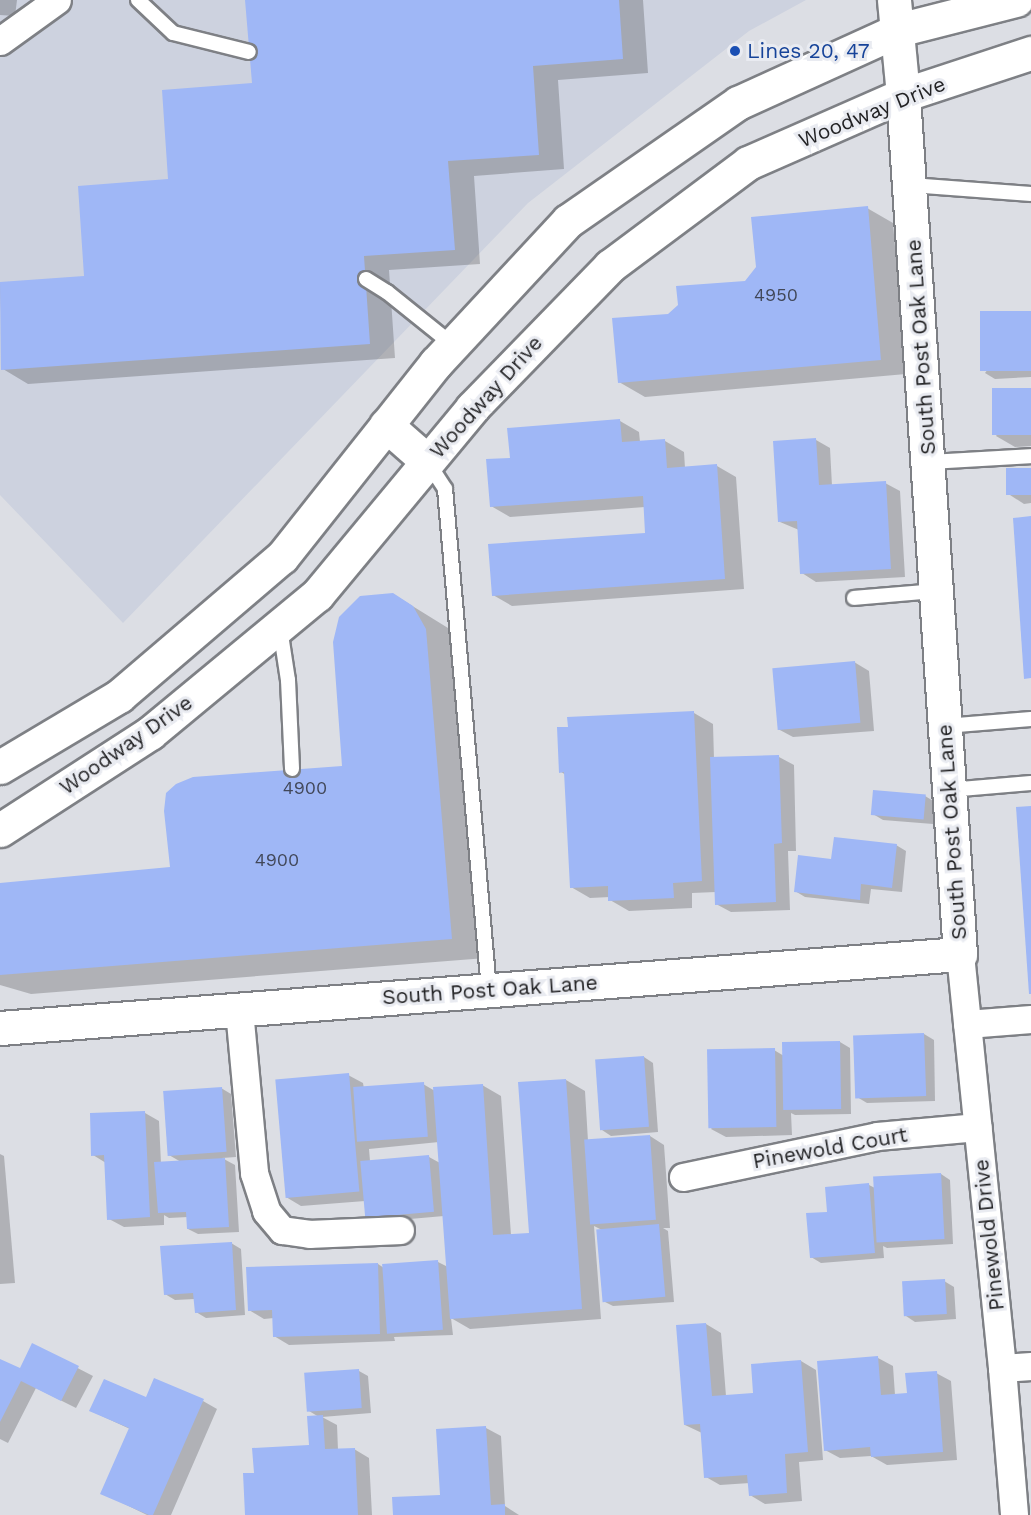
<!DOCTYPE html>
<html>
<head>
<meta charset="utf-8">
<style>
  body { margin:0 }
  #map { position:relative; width:1031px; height:1515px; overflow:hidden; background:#dcdee4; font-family:"Work Sans",sans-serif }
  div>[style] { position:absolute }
  .built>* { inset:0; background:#cdd2df }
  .shadow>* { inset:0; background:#0003 }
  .building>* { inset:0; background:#9fb7f6; transform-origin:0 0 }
  .roads { filter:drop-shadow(2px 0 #7e8085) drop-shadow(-2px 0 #7e8085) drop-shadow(0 2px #7e8085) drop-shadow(0 -2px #7e8085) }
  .service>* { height:14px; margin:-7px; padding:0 7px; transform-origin:7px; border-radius:7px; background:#fff }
  .minor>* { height:27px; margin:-13.5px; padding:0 13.5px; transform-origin:13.5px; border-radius:13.5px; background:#fff }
  .tertiary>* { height:33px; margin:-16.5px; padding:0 16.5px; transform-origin:16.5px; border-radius:16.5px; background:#fff }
  .secondary>* { height:33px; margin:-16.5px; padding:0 16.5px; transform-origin:16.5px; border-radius:16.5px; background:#fff }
  .dots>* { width:16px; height:16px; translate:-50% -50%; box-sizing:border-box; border:3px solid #e9ebf1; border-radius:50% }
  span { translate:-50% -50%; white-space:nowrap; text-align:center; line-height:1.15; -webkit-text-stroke:6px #e9ebf1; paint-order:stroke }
  .number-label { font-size:18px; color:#414758 }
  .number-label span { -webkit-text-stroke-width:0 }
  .transit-label { font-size:21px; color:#164399 }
  .left { translate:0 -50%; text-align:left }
  .street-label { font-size:21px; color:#222224 }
</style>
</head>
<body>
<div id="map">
  <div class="built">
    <i style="clip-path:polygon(0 0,806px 0,749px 31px,528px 203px,123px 623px,0 495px)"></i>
  </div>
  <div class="shadow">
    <i style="clip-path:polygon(0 0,17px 0,15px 16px,0 15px)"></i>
    <i style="clip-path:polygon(247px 0,643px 0,648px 73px,558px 80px,564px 169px,474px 176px,480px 264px,389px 270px,395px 358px,28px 384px,3px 369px,0 283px,86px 277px,253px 85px)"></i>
    <i style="clip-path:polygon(867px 208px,893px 223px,906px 374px,645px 397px,619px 382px,668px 315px,745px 282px)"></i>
    <i style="clip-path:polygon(1031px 312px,1031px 377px,995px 379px,985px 373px)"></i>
    <i style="clip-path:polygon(1031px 389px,1031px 446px,1015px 447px,996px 436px)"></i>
    <i style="clip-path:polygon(620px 421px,639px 432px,640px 442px,665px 441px,684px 452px,685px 468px,717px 466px,736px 477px,744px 589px,512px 606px,493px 595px,647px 534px,645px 507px,510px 517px,491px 506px,511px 460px)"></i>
    <i style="clip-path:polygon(816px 440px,830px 448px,832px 486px,885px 483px,900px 491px,905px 577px,816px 582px,802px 573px,799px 530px,780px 522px)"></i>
    <i style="clip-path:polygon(1031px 469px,1031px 503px,1024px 504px,1010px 495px)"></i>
    <i style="clip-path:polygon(393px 594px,448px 628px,460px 650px,486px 958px,31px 994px,0 985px,0 884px,171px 868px,343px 767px)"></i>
    <i style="clip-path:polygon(854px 662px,869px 671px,874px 731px,793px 737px,778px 729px)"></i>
    <i style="clip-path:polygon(694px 713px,713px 724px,714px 759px,779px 757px,794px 765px,796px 851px,788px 851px,790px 910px,731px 912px,716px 904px,716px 892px,692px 893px,692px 908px,629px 911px,610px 900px,610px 897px,590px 898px,571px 887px,566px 775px,561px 772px)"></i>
    <i style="clip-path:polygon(925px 796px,935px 802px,933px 824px,883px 820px,873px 814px)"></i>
    <i style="clip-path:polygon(896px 845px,906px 851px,902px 892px,871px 889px,869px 904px,805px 897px,795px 891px,832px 861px)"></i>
    <i style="clip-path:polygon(924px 1034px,934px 1040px,935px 1101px,867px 1103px,857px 1097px)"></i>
    <i style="clip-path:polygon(840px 1042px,850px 1048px,851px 1114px,795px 1115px,791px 1113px,792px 1135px,726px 1137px,711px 1129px,774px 1050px,784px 1056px)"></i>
    <i style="clip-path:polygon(644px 1057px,653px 1063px,658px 1132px,611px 1136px,602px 1130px)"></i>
    <i style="clip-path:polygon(evenodd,348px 1075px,363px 1083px,364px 1089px,423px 1084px,435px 1091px,482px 1085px,501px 1096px,511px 1235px,530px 1234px,566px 1080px,585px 1091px,588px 1141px,650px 1136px,664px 1145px,670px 1228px,663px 1228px,668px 1231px,674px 1302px,613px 1306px,603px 1301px,602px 1230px,594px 1226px,601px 1319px,470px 1329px,451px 1318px,453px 1335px,394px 1337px,395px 1341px,289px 1345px,274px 1336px,274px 1318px,264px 1319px,249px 1310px,378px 1264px,384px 1268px,438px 1262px,448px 1267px,444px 1216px,376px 1222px,366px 1216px,365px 1201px,301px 1206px,286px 1197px,348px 1075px,439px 1142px,440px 1163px,429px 1157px,370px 1161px,369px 1149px,439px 1142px)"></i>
    <i style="clip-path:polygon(221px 1088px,231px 1094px,236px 1157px,222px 1158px,235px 1165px,239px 1232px,198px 1234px,188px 1229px,188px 1217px,169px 1218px,164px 1215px,164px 1225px,124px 1227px,109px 1219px,106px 1163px,93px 1155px,145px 1113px,159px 1121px,161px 1164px,181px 1162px,169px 1155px)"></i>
    <i style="clip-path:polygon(0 1154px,4px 1156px,15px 1283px,0 1284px)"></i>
    <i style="clip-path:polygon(941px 1174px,950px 1180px,953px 1244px,887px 1248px,883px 1246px,884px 1258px,821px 1263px,811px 1257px,829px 1213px,869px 1185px,875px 1188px)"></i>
    <i style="clip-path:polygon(231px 1243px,241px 1249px,245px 1315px,206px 1318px,196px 1312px,195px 1299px,175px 1300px,165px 1294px)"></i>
    <i style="clip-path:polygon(944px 1281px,954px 1287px,956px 1319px,915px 1322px,906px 1316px)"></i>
    <i style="clip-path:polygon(706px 1324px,721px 1333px,726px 1396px,755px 1395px,801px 1361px,816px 1370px,823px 1460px,799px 1462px,802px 1501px,765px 1504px,750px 1495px,750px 1483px,720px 1485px,706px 1477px,702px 1433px,685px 1425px)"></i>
    <i style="clip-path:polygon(33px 1345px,93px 1376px,76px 1408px,36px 1388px,8px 1443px,0 1439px,0 1360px,20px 1370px)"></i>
    <i style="clip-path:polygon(878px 1358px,893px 1366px,895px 1395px,908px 1394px,936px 1373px,951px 1381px,957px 1460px,887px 1465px,871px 1456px,840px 1458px,825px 1450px)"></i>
    <i style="clip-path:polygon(359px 1371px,368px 1376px,371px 1413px,322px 1417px,337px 1425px,338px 1450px,354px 1449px,369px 1458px,372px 1515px,247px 1515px,255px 1474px,310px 1447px,319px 1417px,309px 1411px)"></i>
    <i style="clip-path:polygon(147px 1399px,203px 1401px,217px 1409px,171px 1515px,147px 1515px,102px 1493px,130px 1429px,91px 1411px)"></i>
    <i style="clip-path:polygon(486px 1428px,501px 1436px,505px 1506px,519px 1515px,395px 1515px,441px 1496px,438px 1430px)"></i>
  </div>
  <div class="building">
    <i style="clip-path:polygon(245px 0,619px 0,623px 59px,533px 66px,539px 155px,448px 161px,455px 250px,364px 256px,370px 344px,1px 370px,0 282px,84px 276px,78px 186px,168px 179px,162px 90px,252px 83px)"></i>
    <i style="clip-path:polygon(868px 206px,881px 360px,618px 383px,612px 318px,668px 314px,678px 305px,676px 286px,745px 281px,756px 267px,751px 217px)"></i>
    <i style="left:1031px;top:311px;width:60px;height:51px;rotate:90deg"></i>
    <i style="left:1031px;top:388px;width:47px;height:39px;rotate:90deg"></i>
    <i style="clip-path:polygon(620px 419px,622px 442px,665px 439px,667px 468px,717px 464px,725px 579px,492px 596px,488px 544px,645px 533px,643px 496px,490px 507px,486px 459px,510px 458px,507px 428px)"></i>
    <i style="clip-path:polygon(816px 438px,819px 485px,886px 481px,891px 569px,800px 574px,797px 521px,778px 522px,773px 441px)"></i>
    <i style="left:1031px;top:468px;width:27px;height:25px;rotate:90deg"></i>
    <i style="clip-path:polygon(1031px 516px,1031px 678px,1024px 679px,1013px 518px)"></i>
    <i style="clip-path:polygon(393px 593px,413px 606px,426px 629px,452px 939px,0 975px,0 883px,170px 867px,164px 811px,166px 793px,176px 784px,193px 777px,342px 766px,333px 642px,339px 617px,360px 596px)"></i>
    <i style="left:855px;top:661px;width:62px;height:83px;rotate:85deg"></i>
    <i style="clip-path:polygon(694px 711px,702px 881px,673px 883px,674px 898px,608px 901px,608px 886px,570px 888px,564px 772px,559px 773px,557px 727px,568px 727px,567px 717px)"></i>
    <i style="clip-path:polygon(779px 755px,782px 843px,774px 844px,776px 902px,715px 905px,710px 757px)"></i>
    <i style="left:873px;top:790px;width:53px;height:25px;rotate:5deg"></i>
    <i style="clip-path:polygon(1031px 806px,1031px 994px,1029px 994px,1016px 807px)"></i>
    <i style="clip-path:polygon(834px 837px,897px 844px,892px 888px,861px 884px,860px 900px,794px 892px,798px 855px,831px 859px)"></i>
    <i style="left:924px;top:1033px;width:63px;height:71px;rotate:88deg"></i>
    <i style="left:840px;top:1041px;width:68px;height:58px;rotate:89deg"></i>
    <i style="left:775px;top:1048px;width:79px;height:68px;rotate:89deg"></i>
    <i style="left:644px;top:1056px;width:71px;height:49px;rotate:86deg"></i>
    <i style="left:349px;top:1073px;width:119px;height:74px;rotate:85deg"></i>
    <i style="clip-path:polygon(566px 1079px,582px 1309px,450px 1319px,433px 1087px,483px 1084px,493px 1235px,529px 1233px,518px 1082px)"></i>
    <i style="left:424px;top:1082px;width:55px;height:71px;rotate:86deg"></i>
    <i style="left:222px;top:1087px;width:65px;height:59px;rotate:86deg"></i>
    <i style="clip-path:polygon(145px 1111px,150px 1217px,107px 1220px,104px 1155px,91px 1156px,90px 1113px)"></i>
    <i style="left:650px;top:1135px;width:85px;height:66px;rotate:86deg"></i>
    <i style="left:429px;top:1155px;width:57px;height:69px;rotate:85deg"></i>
    <i style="clip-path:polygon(225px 1158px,229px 1227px,187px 1229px,186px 1212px,158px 1213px,154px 1162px)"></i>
    <i style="left:941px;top:1173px;width:66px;height:68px;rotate:87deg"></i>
    <i style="clip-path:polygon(869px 1183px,875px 1253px,810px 1258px,806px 1213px,827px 1212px,825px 1187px)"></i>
    <i style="left:659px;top:1224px;width:73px;height:63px;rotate:85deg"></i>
    <i style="clip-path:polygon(232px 1242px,236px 1310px,195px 1313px,193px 1293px,164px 1295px,160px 1246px)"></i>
    <i style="left:438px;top:1260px;width:70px;height:56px;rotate:86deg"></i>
    <i style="clip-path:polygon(378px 1263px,380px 1334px,273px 1337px,272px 1310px,248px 1311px,246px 1267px)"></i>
    <i style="left:945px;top:1279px;width:35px;height:43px;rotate:87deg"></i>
    <i style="clip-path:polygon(706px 1323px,712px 1396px,753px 1393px,751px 1364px,801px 1360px,808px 1452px,785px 1454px,787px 1493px,749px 1496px,747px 1475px,704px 1478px,700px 1424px,684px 1425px,676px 1325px)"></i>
    <i style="clip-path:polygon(32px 1343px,79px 1366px,61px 1401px,21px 1381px,0 1422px,0 1359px,20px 1368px)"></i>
    <i style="clip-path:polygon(878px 1356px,881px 1395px,907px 1393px,905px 1373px,937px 1371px,943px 1452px,871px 1457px,870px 1447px,824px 1451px,817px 1361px)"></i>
    <i style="left:359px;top:1369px;width:39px;height:55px;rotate:86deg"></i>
    <i style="clip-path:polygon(154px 1378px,204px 1399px,153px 1515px,149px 1515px,100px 1494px,129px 1428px,89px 1411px,104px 1379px,146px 1397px)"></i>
    <i style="clip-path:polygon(323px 1415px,325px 1449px,355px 1448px,358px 1515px,245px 1515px,243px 1473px,254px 1473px,252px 1448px,309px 1445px,307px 1416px)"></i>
    <i style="clip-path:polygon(486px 1426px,491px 1505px,505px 1504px,505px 1515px,393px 1515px,392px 1497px,440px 1495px,436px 1429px)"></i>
  </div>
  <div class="roads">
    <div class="service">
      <i style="left:138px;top:0;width:48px;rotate:43.3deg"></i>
      <i style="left:173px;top:33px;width:78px;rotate:14deg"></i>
      <i style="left:911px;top:185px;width:120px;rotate:4.3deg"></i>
      <i style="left:366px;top:279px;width:25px;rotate:32deg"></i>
      <i style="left:387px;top:292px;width:85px;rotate:38.8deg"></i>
      <i style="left:427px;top:461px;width:33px;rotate:57deg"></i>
      <i style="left:445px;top:489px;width:503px;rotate:84.98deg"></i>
      <i style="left:928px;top:462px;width:103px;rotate:-3.3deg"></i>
      <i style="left:854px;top:598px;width:82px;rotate:-4.9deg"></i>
      <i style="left:280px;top:628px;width:53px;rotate:81.3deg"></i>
      <i style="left:288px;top:680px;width:89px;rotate:87.4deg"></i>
      <i style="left:945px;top:726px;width:86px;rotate:-4.7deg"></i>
      <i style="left:949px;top:790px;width:82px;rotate:-4.9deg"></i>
    </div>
    <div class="minor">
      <i style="left:0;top:41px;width:70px;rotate:-35.7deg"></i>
      <i style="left:960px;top:954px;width:416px;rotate:84.2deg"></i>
      <i style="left:1002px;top:1368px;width:147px;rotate:85.3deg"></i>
      <i style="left:239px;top:1010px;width:164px;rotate:84.7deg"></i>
      <i style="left:254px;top:1173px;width:40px;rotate:72deg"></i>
      <i style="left:266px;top:1211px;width:25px;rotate:50deg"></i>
      <i style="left:282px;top:1230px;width:28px;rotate:8deg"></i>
      <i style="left:310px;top:1234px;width:90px;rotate:-2.5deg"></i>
      <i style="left:967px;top:1024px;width:64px;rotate:-4.5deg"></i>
      <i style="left:683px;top:1177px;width:198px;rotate:-11.9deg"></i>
      <i style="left:877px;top:1136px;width:101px;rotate:-5.1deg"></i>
      <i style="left:1002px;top:1368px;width:29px;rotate:-4deg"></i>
    </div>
    <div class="tertiary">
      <i style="left:0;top:1028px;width:963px;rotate:-4.41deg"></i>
      <i style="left:960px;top:954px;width:861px;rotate:-93.8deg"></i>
    </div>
    <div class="secondary">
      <i style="left:894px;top:0;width:95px;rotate:84.6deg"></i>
      <i style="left:386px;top:425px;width:55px;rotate:41.3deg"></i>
      <i style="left:0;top:767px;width:139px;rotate:-30.8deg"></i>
      <i style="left:119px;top:696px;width:214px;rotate:-40.5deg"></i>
      <i style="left:282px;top:557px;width:248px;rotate:-51.6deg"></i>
      <i style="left:436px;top:363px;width:194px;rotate:-47.1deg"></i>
      <i style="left:568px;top:221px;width:207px;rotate:-34.8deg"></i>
      <i style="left:738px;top:103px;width:176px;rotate:-24.5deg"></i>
      <i style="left:898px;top:30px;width:122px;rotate:-14.3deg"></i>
      <i style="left:0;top:830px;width:179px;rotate:-32.9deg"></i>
      <i style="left:150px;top:733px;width:217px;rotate:-39.6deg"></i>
      <i style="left:317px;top:595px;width:243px;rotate:-50.3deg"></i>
      <i style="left:472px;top:408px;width:198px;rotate:-45.8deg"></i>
      <i style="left:610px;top:266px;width:172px;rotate:-36.7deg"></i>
      <i style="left:748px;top:163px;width:169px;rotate:-23.7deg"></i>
      <i style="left:903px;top:95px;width:135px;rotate:-18.2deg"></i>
    </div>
  </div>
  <div class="dots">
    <i style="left:735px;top:51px;background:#1a4fb4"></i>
  </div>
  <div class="number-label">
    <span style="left:776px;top:295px">4950</span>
    <span style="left:305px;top:788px">4900</span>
    <span style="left:277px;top:860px">4900</span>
  </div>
  <div class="transit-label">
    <span class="left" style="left:747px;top:51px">Lines 20, 47</span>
  </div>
  <div class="street-label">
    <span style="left:872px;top:112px;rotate:-22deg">Woodway Drive</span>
    <span style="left:921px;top:347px;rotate:-94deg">South Post Oak Lane</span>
    <span style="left:486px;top:397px;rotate:-48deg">Woodway Drive</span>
    <span style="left:126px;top:745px;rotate:-35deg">Woodway Drive</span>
    <span style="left:952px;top:832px;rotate:-94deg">South Post Oak Lane</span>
    <span style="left:490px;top:990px;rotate:-4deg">South Post Oak Lane</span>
    <span style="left:830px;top:1148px;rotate:-10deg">Pinewold Court</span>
    <span style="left:989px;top:1235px;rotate:-96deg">Pinewold Drive</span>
  </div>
</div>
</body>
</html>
